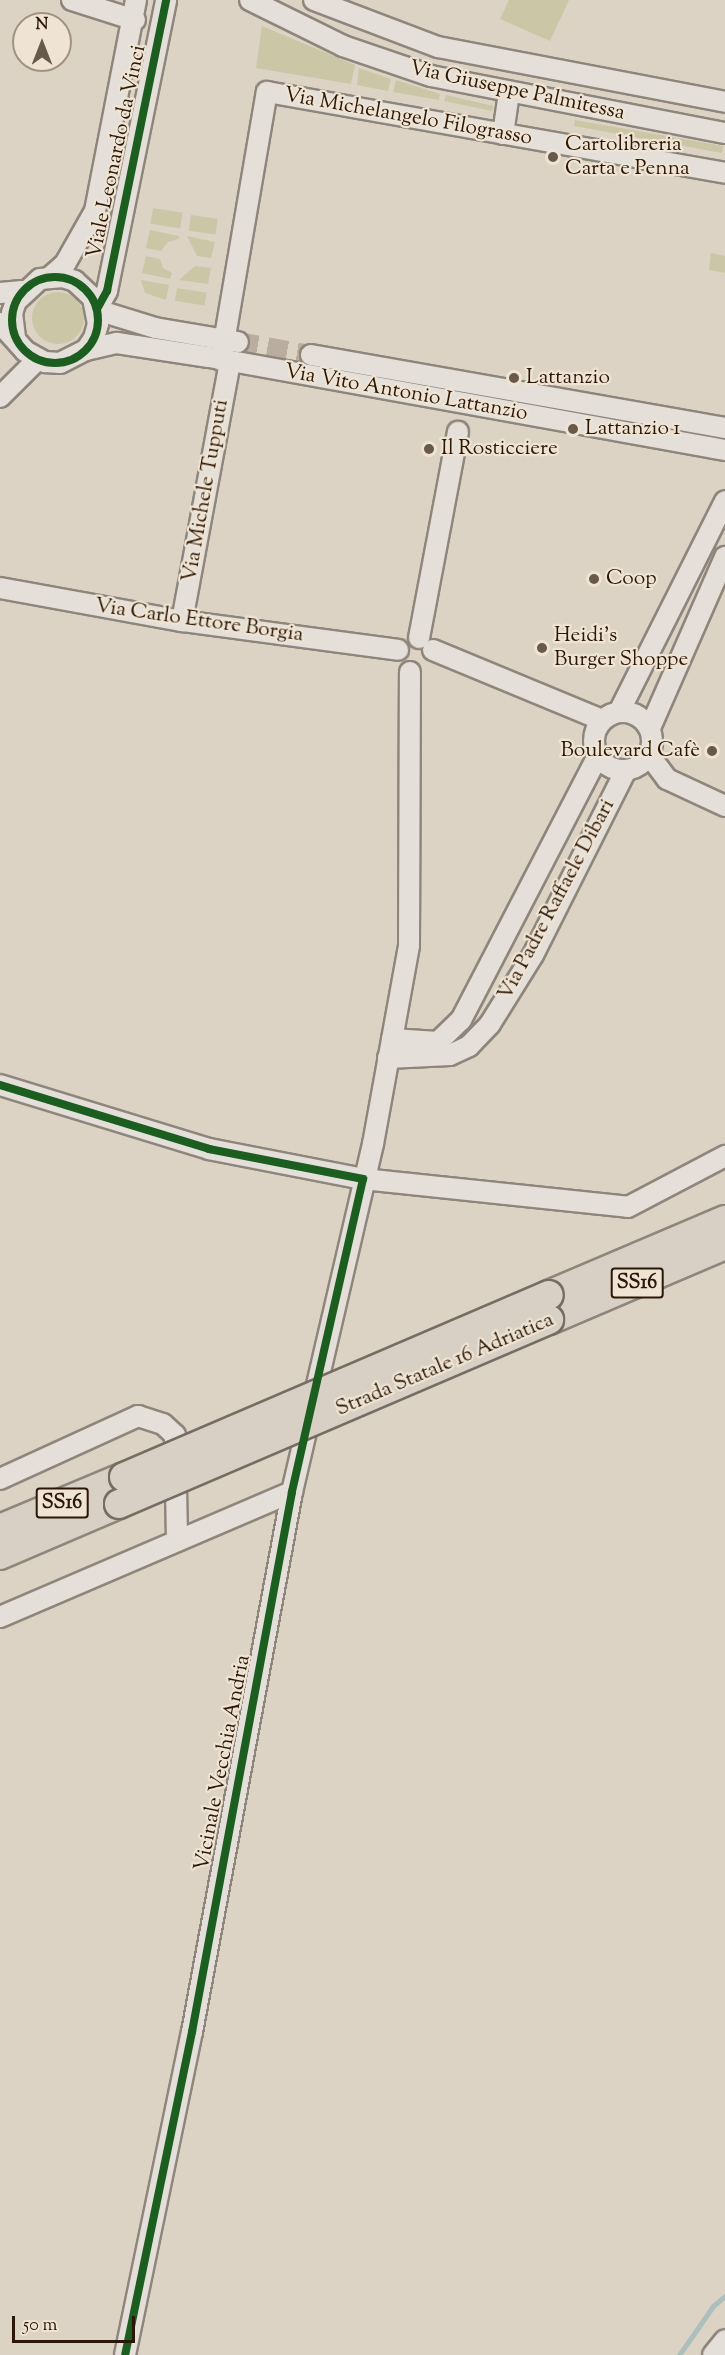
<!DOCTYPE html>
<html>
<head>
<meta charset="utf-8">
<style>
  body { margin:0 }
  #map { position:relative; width:725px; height:2355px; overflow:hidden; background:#dcd3c5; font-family:"Sorts Mill Goudy",serif }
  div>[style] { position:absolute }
  .green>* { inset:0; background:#cbc6a5; transform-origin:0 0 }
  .round { border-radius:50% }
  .stream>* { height:5px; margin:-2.5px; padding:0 2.5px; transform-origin:2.5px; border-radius:2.5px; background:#adbfbd }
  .minor-tunnel>* { height:20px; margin-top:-10px; transform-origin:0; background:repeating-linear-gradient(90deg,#b9ad9f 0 20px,transparent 0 30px) }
  .roads { filter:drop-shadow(2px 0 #8e867c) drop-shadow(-2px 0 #8e867c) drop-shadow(0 2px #8e867c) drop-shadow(0 -2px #8e867c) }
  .minor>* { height:20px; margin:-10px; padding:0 10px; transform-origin:10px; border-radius:10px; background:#e4e0d9 }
  .minor>.ring { margin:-10px; padding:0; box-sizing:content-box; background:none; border:20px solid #e4e0d9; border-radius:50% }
  .highway>* { height:28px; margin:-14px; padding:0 14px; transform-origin:14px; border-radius:14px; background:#d8d0c4 }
  .bridges { filter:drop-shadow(2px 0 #756d63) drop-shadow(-2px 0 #756d63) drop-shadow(0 2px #756d63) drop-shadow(0 -2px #756d63) }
  .highway-bridge>* { height:28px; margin:-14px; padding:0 14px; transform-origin:14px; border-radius:14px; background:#d8d0c4 }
  .cycleway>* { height:8px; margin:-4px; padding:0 4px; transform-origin:4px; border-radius:4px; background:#1b5e20 }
  .cycleway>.ring { margin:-4px; padding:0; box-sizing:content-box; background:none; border:8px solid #1b5e20; border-radius:50% }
  .dots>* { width:16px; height:16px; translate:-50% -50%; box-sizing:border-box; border:3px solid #efe4d3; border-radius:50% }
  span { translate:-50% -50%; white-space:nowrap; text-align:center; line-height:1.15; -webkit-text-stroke:4.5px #efe4d3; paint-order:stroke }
  .shield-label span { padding:2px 4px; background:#efe4d3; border:2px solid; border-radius:4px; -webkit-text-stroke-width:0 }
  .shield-label { font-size:20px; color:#2b1708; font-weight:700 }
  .street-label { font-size:21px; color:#2b1708 }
  .poi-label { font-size:21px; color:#2b1708 }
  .left { translate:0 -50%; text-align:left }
  .right { translate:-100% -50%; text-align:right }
  .north { position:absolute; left:12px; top:12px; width:60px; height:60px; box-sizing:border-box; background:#efe4d3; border:2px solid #a19282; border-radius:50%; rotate:0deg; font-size:16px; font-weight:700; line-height:24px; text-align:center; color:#2b1708 }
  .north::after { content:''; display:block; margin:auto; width:21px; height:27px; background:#69594a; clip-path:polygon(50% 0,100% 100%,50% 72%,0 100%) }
  .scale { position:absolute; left:12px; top:2316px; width:123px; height:27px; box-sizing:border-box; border:3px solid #2b1708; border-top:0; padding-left:8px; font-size:18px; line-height:21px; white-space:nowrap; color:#2b1708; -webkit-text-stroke:4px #efe4d3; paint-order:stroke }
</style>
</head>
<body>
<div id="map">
  <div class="green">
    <i style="clip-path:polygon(509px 0,569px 0,550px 41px,500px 19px)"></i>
    <i style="clip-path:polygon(262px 26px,355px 65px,351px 84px,256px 68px)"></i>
    <i style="clip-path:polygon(359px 68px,391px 79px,388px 91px,357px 85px)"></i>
    <i style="clip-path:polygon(396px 80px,440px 94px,439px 100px,393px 92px)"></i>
    <i style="clip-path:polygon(446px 95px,493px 106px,492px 111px,444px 101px)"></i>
    <i style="clip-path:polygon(575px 120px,723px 146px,722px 153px,574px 126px)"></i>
    <i style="left:153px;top:208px;width:30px;height:16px;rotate:9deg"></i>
    <i style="left:191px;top:215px;width:27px;height:16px;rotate:8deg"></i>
    <i style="clip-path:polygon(150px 230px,179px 236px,178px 239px,168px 242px,161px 251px,146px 248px)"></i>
    <i style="clip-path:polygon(187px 236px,215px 242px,211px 258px,197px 256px)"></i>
    <i style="clip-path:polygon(711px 253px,725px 256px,725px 273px,709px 270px)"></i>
    <i style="clip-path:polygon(146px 256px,160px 259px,163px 268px,172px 273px,170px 279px,142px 273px)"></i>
    <i style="clip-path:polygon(195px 266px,211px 268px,208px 284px,179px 280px)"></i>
    <i style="clip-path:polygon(141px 280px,169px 285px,166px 300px,145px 293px)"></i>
    <i style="left:177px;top:288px;width:30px;height:13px;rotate:9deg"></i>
    <i class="round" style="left:32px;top:292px;width:52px;height:52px"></i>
  </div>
  <div class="stream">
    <i style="left:679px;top:2355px;width:60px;rotate:-55.2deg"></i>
    <i style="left:713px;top:2306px;width:16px;rotate:-40deg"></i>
  </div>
  <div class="minor-tunnel">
    <i style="left:238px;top:342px;width:74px;rotate:10.1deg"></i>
  </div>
  <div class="roads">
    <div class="minor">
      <i style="left:72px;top:0;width:66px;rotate:17.6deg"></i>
      <i style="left:250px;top:0;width:104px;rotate:26.3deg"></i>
      <i style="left:343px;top:46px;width:93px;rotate:18.8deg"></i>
      <i style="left:431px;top:76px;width:299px;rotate:11deg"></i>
      <i style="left:314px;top:0;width:133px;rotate:20.8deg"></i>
      <i style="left:438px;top:47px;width:292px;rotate:10.8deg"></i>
      <i style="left:503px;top:134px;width:41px;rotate:-81.7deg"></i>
      <i style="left:50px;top:277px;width:20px;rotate:-41deg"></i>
      <i style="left:65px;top:264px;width:61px;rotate:-60.5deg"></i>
      <i style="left:95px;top:211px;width:215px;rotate:-79deg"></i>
      <i style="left:0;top:293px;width:22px;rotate:-5deg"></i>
      <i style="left:97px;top:309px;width:21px;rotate:-61deg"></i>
      <i style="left:107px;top:291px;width:297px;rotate:-78.5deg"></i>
      <i style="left:97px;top:310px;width:61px;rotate:17.2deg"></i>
      <i style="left:155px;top:328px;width:84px;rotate:9.6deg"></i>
      <i style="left:0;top:323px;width:38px;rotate:48deg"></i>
      <i style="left:25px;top:351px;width:23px;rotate:29deg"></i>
      <i style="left:45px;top:362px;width:15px;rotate:4deg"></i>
      <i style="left:60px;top:363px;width:29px;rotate:-27deg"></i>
      <i style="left:86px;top:350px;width:14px;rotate:-56deg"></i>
      <i style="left:94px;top:338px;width:15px;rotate:-74deg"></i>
      <i style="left:98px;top:324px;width:26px;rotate:-101deg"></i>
      <i style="left:93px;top:298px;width:25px;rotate:-137deg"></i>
      <i style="left:75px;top:281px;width:13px;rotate:-162deg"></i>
      <i style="left:63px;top:277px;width:23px;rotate:175deg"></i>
      <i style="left:40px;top:279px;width:33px;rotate:137deg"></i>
      <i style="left:16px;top:301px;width:13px;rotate:108deg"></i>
      <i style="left:12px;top:313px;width:23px;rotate:83deg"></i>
      <i style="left:86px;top:350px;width:32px;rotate:-13deg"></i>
      <i style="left:117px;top:343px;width:93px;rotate:8.7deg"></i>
      <i style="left:209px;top:357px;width:524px;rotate:10.22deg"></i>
      <i style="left:311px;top:355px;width:420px;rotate:10deg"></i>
      <i style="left:221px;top:360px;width:272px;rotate:-80.3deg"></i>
      <i style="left:267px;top:92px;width:465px;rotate:10deg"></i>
      <i style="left:0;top:397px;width:54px;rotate:-45deg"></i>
      <i style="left:0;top:588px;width:185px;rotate:10.3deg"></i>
      <i style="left:182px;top:621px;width:218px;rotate:7.6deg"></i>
      <i style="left:182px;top:621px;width:264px;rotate:-79.5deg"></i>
      <i style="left:419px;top:638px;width:210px;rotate:-79.3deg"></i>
      <i style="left:433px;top:650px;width:183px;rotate:22.5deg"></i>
      <i class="ring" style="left:594px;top:712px;width:38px;height:38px"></i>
      <i style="left:619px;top:712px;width:236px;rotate:-63.3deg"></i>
      <i style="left:650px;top:728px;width:187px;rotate:-66.3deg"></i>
      <i style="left:649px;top:755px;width:30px;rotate:53deg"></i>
      <i style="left:667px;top:779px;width:64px;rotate:25deg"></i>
      <i style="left:392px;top:1039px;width:46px;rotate:3.7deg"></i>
      <i style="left:438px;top:1042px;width:32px;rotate:-44deg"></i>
      <i style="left:461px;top:1020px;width:297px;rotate:-62.6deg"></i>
      <i style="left:388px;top:1058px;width:62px;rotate:-2.8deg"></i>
      <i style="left:450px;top:1055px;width:21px;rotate:-25deg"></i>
      <i style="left:469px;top:1046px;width:30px;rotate:-46deg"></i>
      <i style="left:490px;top:1024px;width:81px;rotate:-58.1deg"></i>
      <i style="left:533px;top:955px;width:207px;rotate:-63.3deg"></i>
      <i style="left:0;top:1085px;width:219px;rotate:17deg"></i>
      <i style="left:209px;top:1149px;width:157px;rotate:11deg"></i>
      <i style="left:363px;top:1179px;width:266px;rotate:6deg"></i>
      <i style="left:628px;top:1207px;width:110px;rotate:-27.7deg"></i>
      <i style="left:0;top:1479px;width:152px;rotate:-24.5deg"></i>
      <i style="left:138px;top:1416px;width:26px;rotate:18deg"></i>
      <i style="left:163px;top:1424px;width:16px;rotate:43deg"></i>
      <i style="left:175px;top:1435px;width:106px;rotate:88.9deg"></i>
      <i style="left:0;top:1617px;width:318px;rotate:-23.2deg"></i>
      <i style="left:125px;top:2355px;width:330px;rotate:-78.3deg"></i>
      <i style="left:192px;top:2032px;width:549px;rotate:-79.51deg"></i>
      <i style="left:292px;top:1492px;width:357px;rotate:-76.9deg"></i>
      <i style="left:373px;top:1144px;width:202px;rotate:-79.7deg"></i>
      <i style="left:409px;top:945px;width:273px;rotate:-89.8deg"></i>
      <i style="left:713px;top:2355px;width:19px;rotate:-51deg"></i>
    </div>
    <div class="highway">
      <i style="left:549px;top:1295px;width:191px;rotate:-23.1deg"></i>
      <i style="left:549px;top:1320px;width:191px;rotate:-23.1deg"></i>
      <i style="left:0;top:1529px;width:134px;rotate:-22.8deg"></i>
      <i style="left:0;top:1555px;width:129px;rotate:-23.2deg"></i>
    </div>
  </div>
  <div class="bridges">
    <div class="highway-bridge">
      <i style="left:124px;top:1477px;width:462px;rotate:-23.2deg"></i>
      <i style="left:119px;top:1504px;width:468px;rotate:-23.2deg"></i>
    </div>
  </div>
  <div class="cycleway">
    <i class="ring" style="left:12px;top:277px;width:78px;height:78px"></i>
    <i style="left:97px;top:309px;width:21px;rotate:-61deg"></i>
    <i style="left:107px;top:291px;width:297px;rotate:-78.5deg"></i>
    <i style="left:0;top:1085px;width:219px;rotate:17deg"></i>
    <i style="left:209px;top:1149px;width:157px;rotate:11deg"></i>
    <i style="left:363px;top:1179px;width:321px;rotate:102.8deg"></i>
    <i style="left:292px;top:1492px;width:549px;rotate:100.49deg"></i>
    <i style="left:192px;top:2032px;width:330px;rotate:101.7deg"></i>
  </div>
  <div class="dots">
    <i style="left:553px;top:157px;background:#69594a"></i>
    <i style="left:514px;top:378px;background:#69594a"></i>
    <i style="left:573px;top:429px;background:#69594a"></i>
    <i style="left:429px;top:449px;background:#69594a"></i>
    <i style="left:594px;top:579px;background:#69594a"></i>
    <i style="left:542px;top:648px;background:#69594a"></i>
    <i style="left:712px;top:751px;background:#69594a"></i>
  </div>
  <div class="shield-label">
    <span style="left:637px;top:1283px">SS16</span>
    <span style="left:62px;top:1503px">SS16</span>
  </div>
  <div class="street-label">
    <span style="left:517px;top:91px;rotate:12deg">Via Giuseppe Palmitessa</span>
    <span style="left:408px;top:117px;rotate:10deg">Via Michelangelo Filograsso</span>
    <span style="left:117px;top:152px;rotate:-78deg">Viale Leonardo da Vinci</span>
    <span style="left:406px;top:393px;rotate:10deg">Via Vito Antonio Lattanzio</span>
    <span style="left:206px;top:491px;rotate:-80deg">Via Michele Tupputi</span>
    <span style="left:199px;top:621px;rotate:8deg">Via Carlo Ettore Borgia</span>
    <span style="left:557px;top:900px;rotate:-62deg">Via Padre Raffaele Dibari</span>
    <span style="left:445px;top:1365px;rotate:-23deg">Strada Statale 16 Adriatica</span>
    <span style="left:223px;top:1763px;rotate:-79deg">Vicinale Vecchia Andria</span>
  </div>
  <div class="poi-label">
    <span class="left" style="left:565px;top:157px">Cartolibreria<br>Carta e Penna</span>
    <span class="left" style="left:526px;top:378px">Lattanzio</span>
    <span class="left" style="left:585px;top:429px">Lattanzio 1</span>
    <span class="left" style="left:441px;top:449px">Il Rosticciere</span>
    <span class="left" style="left:606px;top:579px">Coop</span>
    <span class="left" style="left:554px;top:648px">Heidi's<br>Burger Shoppe</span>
    <span class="right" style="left:700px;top:751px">Boulevard Cafè</span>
  </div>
  <div class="north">N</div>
  <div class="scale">50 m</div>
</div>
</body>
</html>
